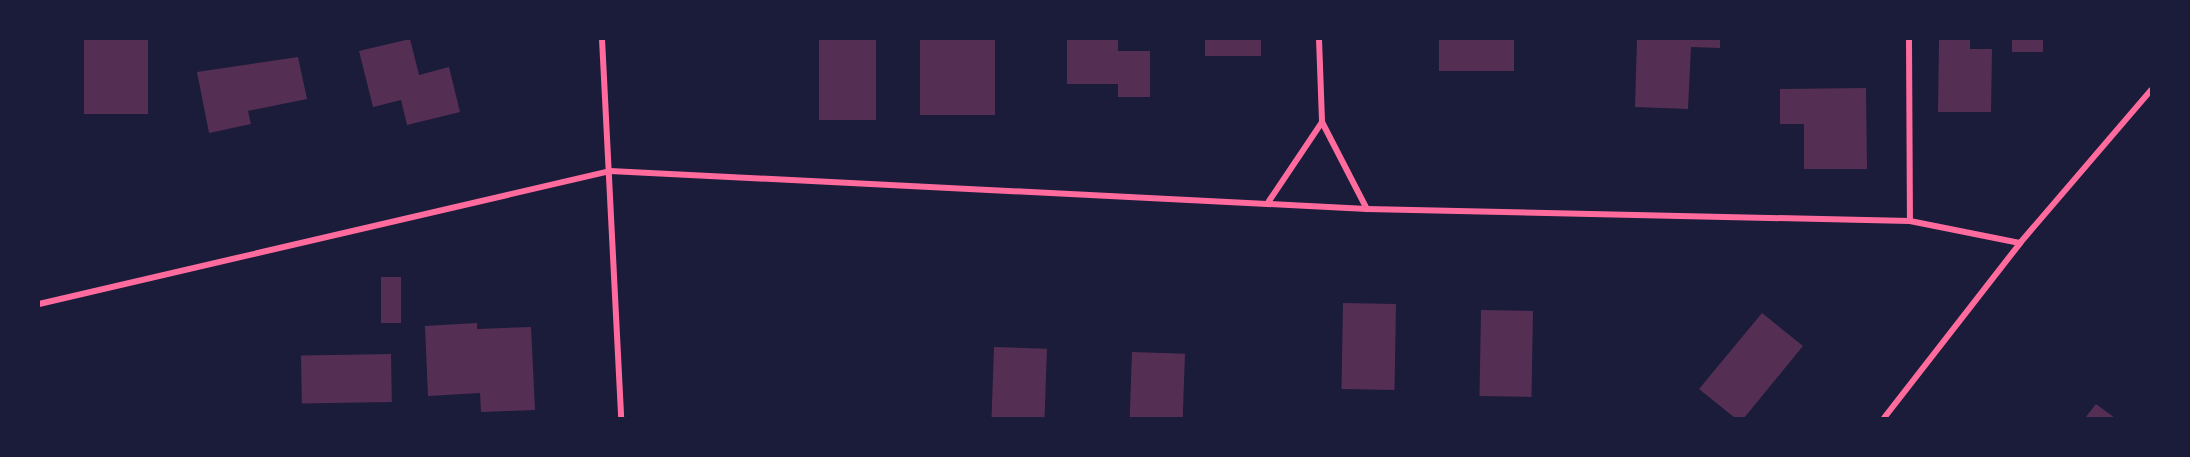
<!DOCTYPE html>
<html>
<head>
<meta charset="utf-8">
<style>
  body { margin:0 }
  #map { position:relative; width:2190px; height:457px; overflow:hidden; background:#1b1b3a; font-family:"IBM Plex Serif",serif }
  div>[style] { position:absolute }
  .building>* { inset:0; background:#542f53; transform-origin:0 0 }
  .minor>* { height:6px; margin:-3px; padding:0 3px; transform-origin:3px; border-radius:3px; background:#ff6b9d }
  span { translate:-50% -50%; white-space:nowrap; text-align:center; line-height:1.15; -webkit-text-stroke:6px #1b1b3a; paint-order:stroke }
  .frame { position:absolute; inset:0; border:40px solid #1b1b3a; pointer-events:none }
</style>
</head>
<body>
<div id="map">
  <div class="building">
    <i style="left:84px;top:39px;width:64px;height:75px"></i>
    <i style="clip-path:polygon(410px 39px,419px 75px,449px 67px,460px 112px,407px 125px,401px 100px,373px 107px,359px 51px)"></i>
    <i style="left:819px;top:39px;width:57px;height:81px"></i>
    <i style="left:920px;top:39px;width:75px;height:76px"></i>
    <i style="clip-path:polygon(1067px 39px,1118px 39px,1118px 51px,1150px 51px,1150px 97px,1118px 97px,1118px 84px,1067px 84px)"></i>
    <i style="left:1205px;top:39px;width:56px;height:17px"></i>
    <i style="left:1439px;top:39px;width:75px;height:32px"></i>
    <i style="clip-path:polygon(1637px 39px,1720px 39px,1720px 48px,1691px 47px,1688px 109px,1635px 107px)"></i>
    <i style="clip-path:polygon(1939px 39px,1970px 39px,1970px 49px,1992px 49px,1991px 112px,1938px 112px)"></i>
    <i style="left:2012px;top:39px;width:31px;height:13px"></i>
    <i style="clip-path:polygon(298px 57px,307px 99px,248px 111px,251px 124px,209px 133px,197px 72px)"></i>
    <i style="clip-path:polygon(1866px 88px,1867px 169px,1804px 169px,1804px 124px,1780px 124px,1780px 89px)"></i>
    <i style="left:381px;top:277px;width:20px;height:46px"></i>
    <i style="left:1343px;top:303px;width:53px;height:86px;rotate:1deg"></i>
    <i style="left:1481px;top:310px;width:52px;height:86px;rotate:1deg"></i>
    <i style="clip-path:polygon(1762px 313px,1803px 346px,1744px 418px,1735px 418px,1699px 389px)"></i>
    <i style="clip-path:polygon(477px 323px,477px 329px,531px 327px,535px 410px,481px 412px,480px 393px,428px 396px,425px 326px)"></i>
    <i style="left:994px;top:347px;width:53px;height:71px;rotate:2deg"></i>
    <i style="left:1132px;top:352px;width:53px;height:66px;rotate:2deg"></i>
    <i style="left:391px;top:354px;width:48px;height:90px;rotate:89deg"></i>
    <i style="clip-path:polygon(2096px 404px,2115px 418px,2085px 418px)"></i>
  </div>
  <div class="minor">
    <i style="left:602px;top:39px;width:379px;rotate:87.1deg"></i>
    <i style="left:1319px;top:39px;width:83px;rotate:87.9deg"></i>
    <i style="left:1322px;top:122px;width:98px;rotate:62.7deg"></i>
    <i style="left:1909px;top:39px;width:182px;rotate:89.7deg"></i>
    <i style="left:1269px;top:201px;width:95px;rotate:-56.1deg"></i>
    <i style="left:39px;top:304px;width:586px;rotate:-13.11deg"></i>
    <i style="left:610px;top:171px;width:758px;rotate:2.87deg"></i>
    <i style="left:1367px;top:209px;width:543px;rotate:1.27deg"></i>
    <i style="left:1910px;top:221px;width:112px;rotate:11.3deg"></i>
    <i style="left:1884px;top:418px;width:222px;rotate:-52.1deg"></i>
    <i style="left:2020px;top:243px;width:201px;rotate:-49.4deg"></i>
  </div>
  <div class="frame"></div>
</div>
</body>
</html>
